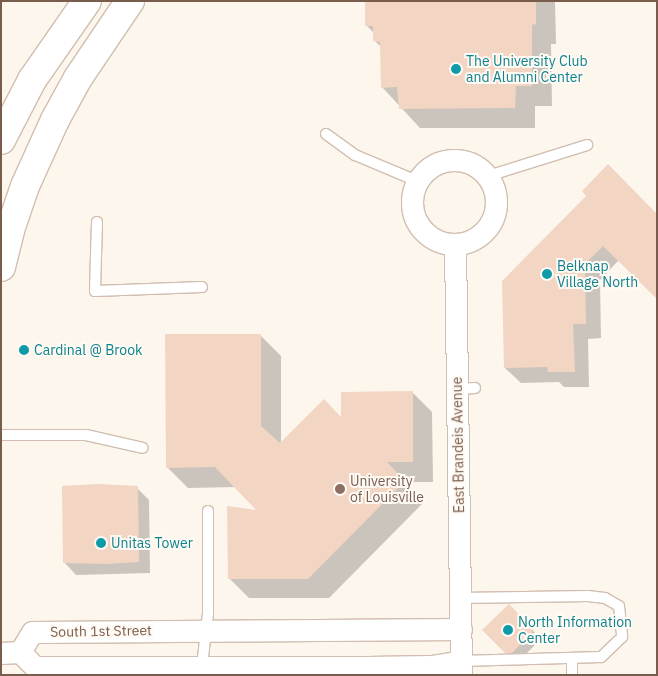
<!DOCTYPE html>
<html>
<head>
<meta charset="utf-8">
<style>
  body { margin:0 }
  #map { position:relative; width:658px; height:676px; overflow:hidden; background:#fdf6ec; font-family:"IBM Plex Sans",sans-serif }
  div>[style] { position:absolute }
  .shadow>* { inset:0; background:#0003 }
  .building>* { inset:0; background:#f3d5c3 }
  .roads { filter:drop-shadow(1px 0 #d1beb0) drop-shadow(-1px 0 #d1beb0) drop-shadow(0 1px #d1beb0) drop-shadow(0 -1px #d1beb0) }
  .service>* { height:10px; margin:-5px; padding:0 5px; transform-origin:5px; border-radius:5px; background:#fff }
  .minor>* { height:21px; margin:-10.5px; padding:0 10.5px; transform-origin:10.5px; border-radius:10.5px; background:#fff }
  .minor>.ring { margin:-10.5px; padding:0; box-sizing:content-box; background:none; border:21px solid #fff; border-radius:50% }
  .secondary>* { height:28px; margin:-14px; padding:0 14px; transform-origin:14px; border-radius:14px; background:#fff }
  .dots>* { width:14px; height:14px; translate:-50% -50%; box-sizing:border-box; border:2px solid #fffaf3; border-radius:50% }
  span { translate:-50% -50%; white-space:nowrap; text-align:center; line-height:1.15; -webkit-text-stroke:4px #fffaf3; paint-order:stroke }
  .culture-label { font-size:14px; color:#0d838f }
  .left { translate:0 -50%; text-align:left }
  .street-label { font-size:14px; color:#7a5c4d }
  .education-label { font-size:14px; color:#785e54 }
  .frame { position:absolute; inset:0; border:2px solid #7a5c4d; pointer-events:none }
</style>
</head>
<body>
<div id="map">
  <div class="shadow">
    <i style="clip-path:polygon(366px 1px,555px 1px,556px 44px,551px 44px,552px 106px,535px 106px,535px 128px,420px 128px,382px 87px,382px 48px,374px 40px,374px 33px,366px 25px)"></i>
    <i style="clip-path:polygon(608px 166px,619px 260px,600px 280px,601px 338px,588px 339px,589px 387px,564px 387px,559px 382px,521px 383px,505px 368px,588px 196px)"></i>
    <i style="clip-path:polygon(261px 336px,281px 356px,281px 444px,412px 392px,432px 412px,433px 482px,405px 482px,424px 502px,329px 598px,249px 598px,229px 578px,260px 511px,236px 487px,188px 488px,167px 467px)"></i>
    <i style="clip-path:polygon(137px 488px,149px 500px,150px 573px,76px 575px,64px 562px)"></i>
    <i style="clip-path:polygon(509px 606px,541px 639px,520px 660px,515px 660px,484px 630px)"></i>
  </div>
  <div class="building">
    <i style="clip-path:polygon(365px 1px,536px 1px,536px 24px,532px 25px,532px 86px,516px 86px,515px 108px,399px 109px,397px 87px,381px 88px,380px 42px,373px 41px,373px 26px,365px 26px)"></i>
    <i style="clip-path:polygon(608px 164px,657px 214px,657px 299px,603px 246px,585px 264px,586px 324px,573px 324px,575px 372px,548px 372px,547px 367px,504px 368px,502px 281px,586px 196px,582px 191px)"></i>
    <i style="clip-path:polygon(165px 334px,261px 334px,261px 426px,280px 443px,324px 399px,341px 417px,341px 392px,413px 391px,413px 462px,387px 462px,405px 481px,308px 579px,228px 579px,227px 506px,256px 510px,215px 467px,166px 468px)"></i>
    <i style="clip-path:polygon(98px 484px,138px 486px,139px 562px,108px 564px,63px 563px,62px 486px)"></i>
    <i style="clip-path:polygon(509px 604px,534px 630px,512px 653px,505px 653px,482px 630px)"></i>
  </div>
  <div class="roads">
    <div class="service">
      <i style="left:326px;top:134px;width:36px;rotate:36deg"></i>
      <i style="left:355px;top:155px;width:67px;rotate:22.8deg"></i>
      <i style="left:488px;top:176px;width:104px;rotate:-17.4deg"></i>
      <i style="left:97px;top:222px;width:69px;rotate:91.7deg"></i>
      <i style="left:95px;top:291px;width:107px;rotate:-2.1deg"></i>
      <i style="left:457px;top:389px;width:18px;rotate:-3deg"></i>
      <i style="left:1px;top:435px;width:85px"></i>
      <i style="left:86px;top:435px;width:58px;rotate:12.8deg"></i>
      <i style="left:461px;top:598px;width:127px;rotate:-0.9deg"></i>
      <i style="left:588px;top:596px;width:17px;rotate:7deg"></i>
      <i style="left:605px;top:598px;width:16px;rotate:30deg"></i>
      <i style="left:619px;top:606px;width:31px;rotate:84deg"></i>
      <i style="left:622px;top:637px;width:29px;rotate:136deg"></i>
      <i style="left:601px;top:657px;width:140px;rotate:178.4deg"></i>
      <i style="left:202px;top:666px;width:53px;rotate:-83.5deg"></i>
      <i style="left:208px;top:613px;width:102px;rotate:-90deg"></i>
      <i style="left:572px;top:675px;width:17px;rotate:-90deg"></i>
    </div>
    <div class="minor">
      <i class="ring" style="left:412px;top:160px;width:63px;height:63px"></i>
      <i style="left:455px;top:244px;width:430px;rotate:89.2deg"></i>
      <i style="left:20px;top:652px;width:23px;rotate:-59deg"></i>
      <i style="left:32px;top:632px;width:429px;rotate:-0.4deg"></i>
      <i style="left:20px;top:652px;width:21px;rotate:45deg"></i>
      <i style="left:35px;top:667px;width:333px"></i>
      <i style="left:368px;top:667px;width:63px;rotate:-0.9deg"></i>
      <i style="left:431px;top:666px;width:30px;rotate:-9deg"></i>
      <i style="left:1px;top:653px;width:19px;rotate:-3deg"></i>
    </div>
    <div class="secondary">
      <i style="left:1px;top:140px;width:68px;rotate:-62.7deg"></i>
      <i style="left:32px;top:80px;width:96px;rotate:-55.2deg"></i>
      <i style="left:1px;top:267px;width:38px;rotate:-76deg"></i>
      <i style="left:10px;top:230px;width:46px;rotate:-71.2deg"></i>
      <i style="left:25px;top:186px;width:72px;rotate:-65.6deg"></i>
      <i style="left:55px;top:120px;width:48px;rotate:-61.3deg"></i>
      <i style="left:78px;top:78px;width:93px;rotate:-56deg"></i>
    </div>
  </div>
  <div class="dots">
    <i style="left:456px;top:69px;background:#0f9aa8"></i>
    <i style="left:547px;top:274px;background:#0f9aa8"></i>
    <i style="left:24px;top:350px;background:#0f9aa8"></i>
    <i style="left:340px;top:489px;background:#8d6e63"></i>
    <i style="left:101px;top:543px;background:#0f9aa8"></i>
    <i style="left:508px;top:630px;background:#0f9aa8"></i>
  </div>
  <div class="culture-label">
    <span class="left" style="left:466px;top:69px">The University Club<br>and Alumni Center</span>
    <span class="left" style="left:557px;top:274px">Belknap<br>Village North</span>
    <span class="left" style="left:34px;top:350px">Cardinal @ Brook</span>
    <span class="left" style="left:111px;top:543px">Unitas Tower</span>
    <span class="left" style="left:518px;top:630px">North Information<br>Center</span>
  </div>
  <div class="street-label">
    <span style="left:458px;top:445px;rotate:-91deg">East Brandeis Avenue</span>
    <span style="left:101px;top:631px;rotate:-1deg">South 1st Street</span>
  </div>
  <div class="education-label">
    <span class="left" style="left:350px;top:489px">University<br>of Louisville</span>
  </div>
  <div class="frame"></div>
</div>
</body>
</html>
